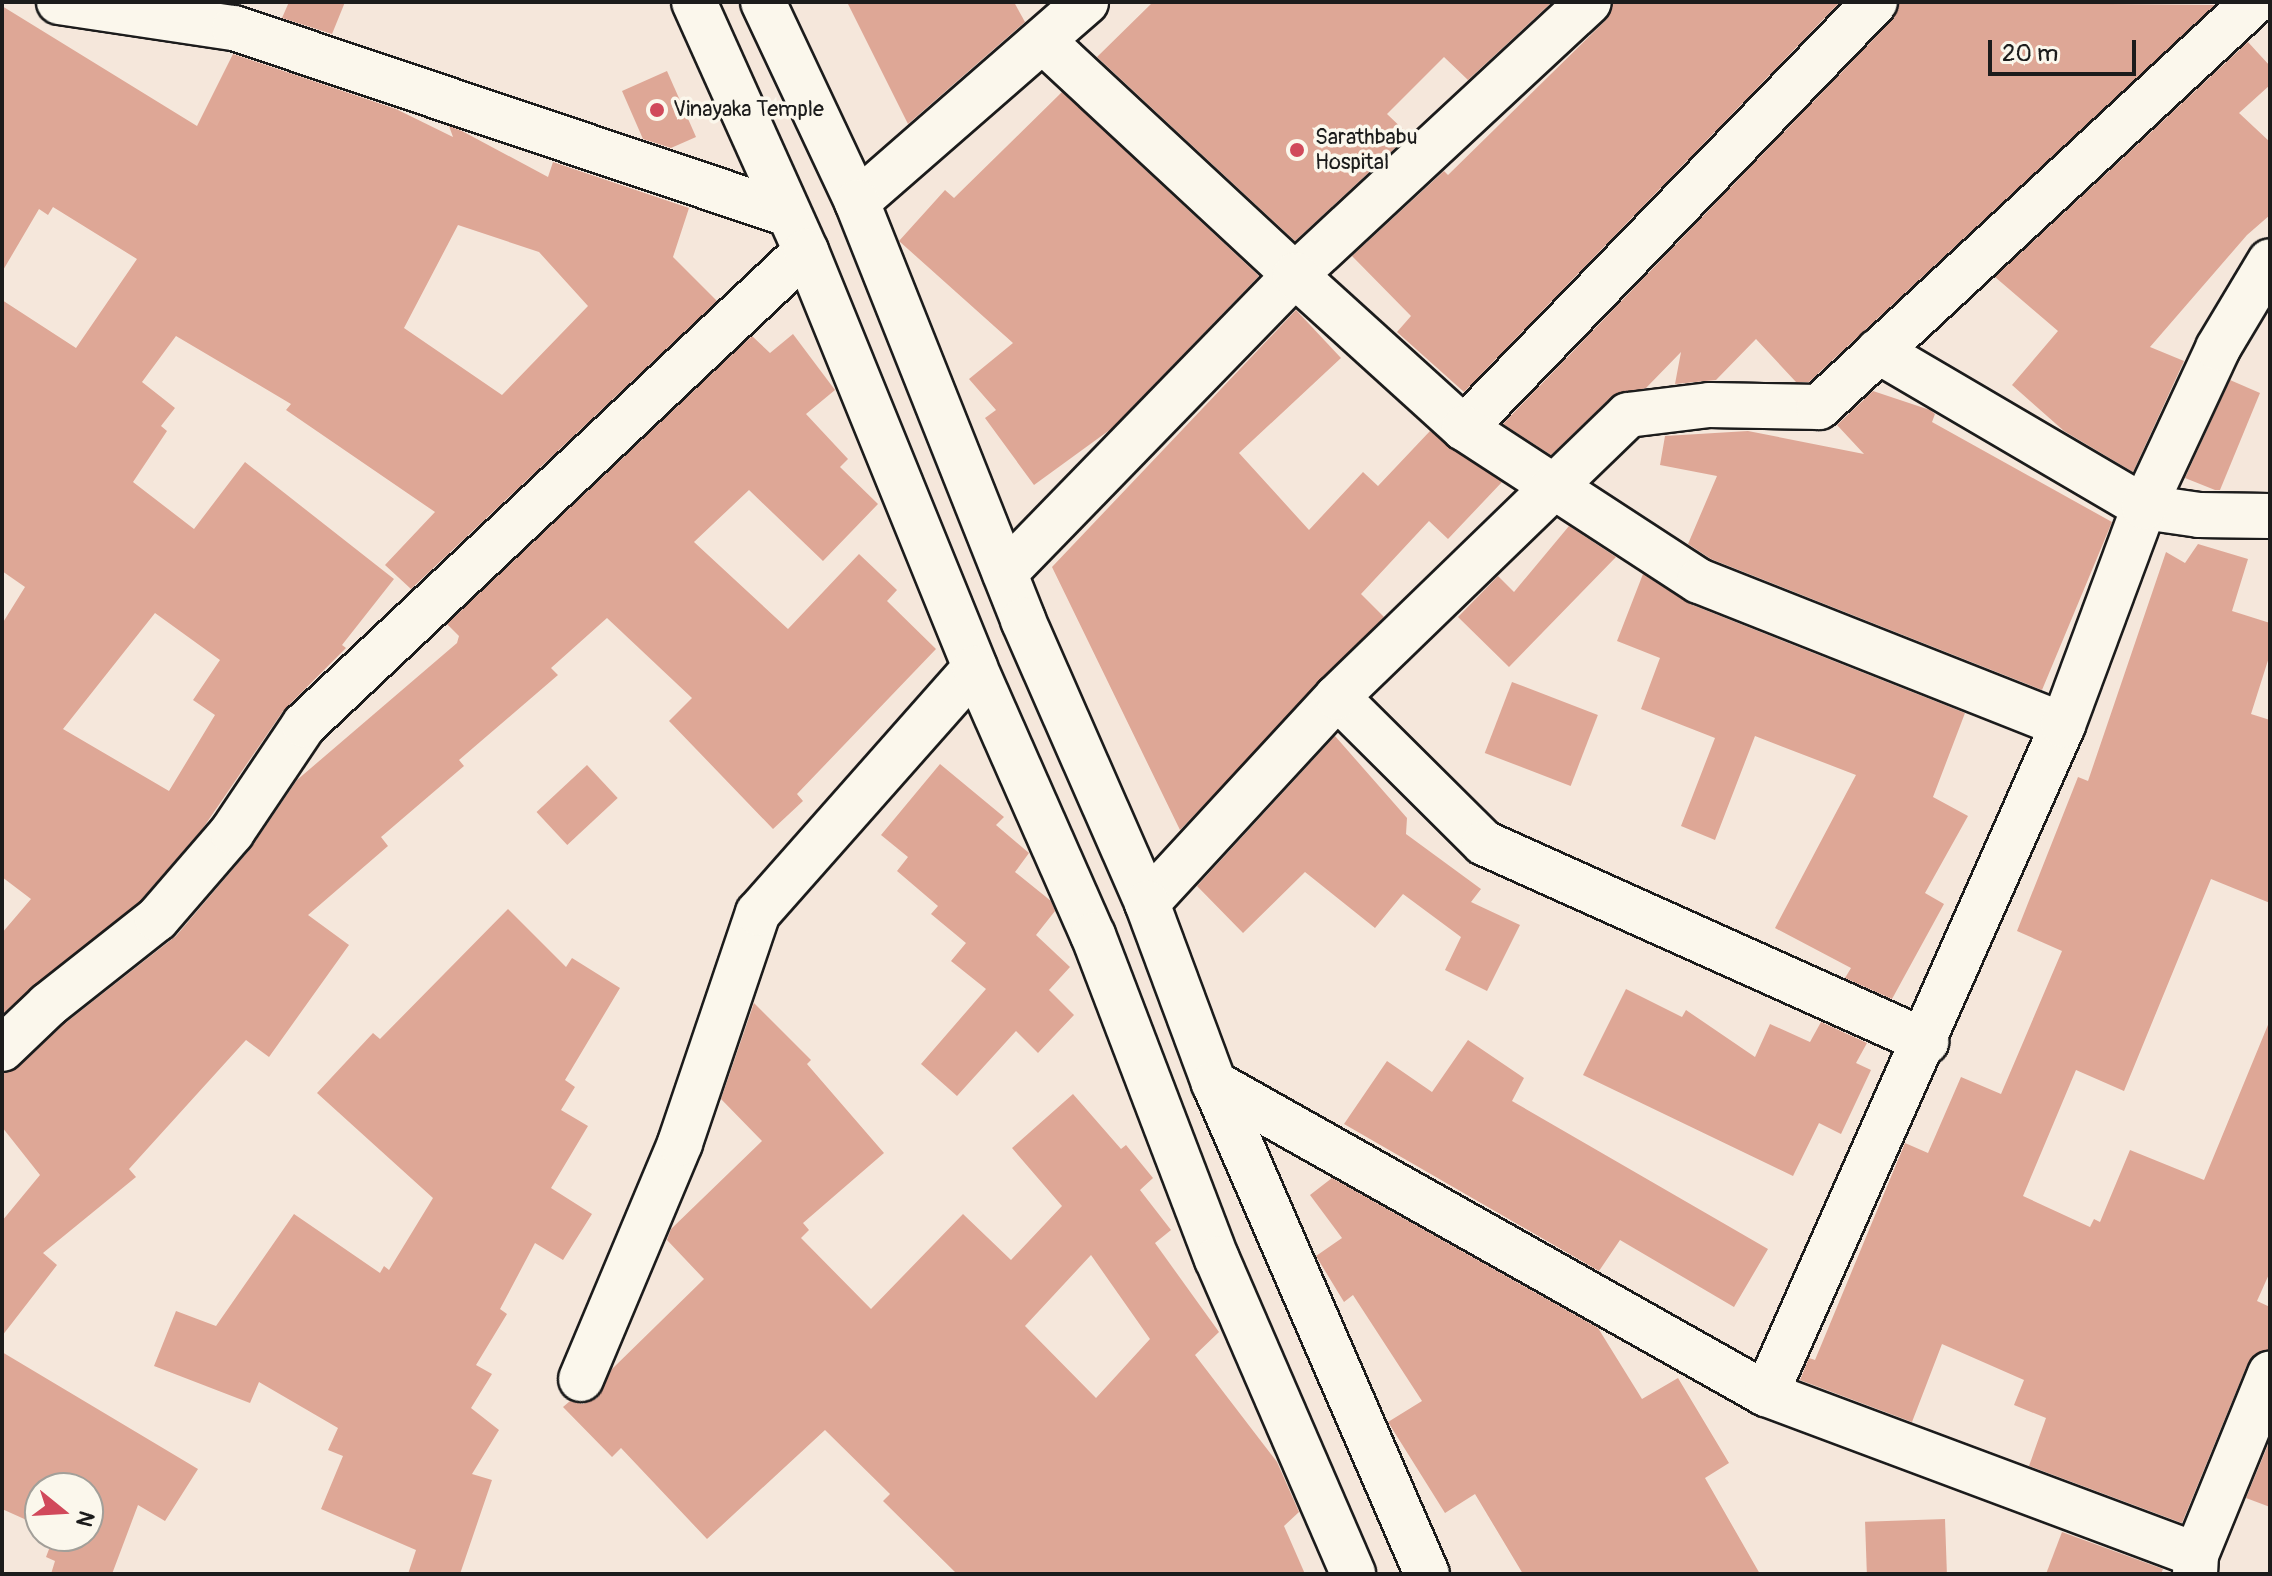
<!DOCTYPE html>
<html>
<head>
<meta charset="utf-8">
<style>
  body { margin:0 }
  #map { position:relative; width:2272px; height:1576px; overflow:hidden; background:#f5e7db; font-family:Pangolin,sans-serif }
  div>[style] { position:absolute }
  .building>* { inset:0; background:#dea796; transform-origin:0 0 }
  .roads { filter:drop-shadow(2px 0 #1c1c1c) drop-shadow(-2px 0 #1c1c1c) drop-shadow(0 2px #1c1c1c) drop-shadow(0 -2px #1c1c1c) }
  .minor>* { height:44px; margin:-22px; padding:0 22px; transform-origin:22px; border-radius:22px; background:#fbf7ec }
  .major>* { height:44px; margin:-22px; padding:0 22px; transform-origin:22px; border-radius:22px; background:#fbf7ec }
  .dots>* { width:22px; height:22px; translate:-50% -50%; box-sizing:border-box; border:4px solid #fbf7ec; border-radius:50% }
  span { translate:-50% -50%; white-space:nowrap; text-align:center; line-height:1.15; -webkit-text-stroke:7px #fbf7ec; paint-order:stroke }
  .poi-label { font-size:22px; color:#1c1c1c }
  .left { translate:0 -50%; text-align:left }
  .frame { position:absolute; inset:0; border:4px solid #1c1c1c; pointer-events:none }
  .north { position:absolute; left:24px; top:1472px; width:80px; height:80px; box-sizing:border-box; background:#fbf7ec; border:2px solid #a29f99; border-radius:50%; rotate:108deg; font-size:22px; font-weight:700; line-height:32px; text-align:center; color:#1c1c1c }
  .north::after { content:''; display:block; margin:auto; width:28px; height:36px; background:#d1495b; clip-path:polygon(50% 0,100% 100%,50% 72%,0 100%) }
  .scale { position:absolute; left:1988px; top:40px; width:148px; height:36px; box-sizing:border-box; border:4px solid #1c1c1c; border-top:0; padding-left:10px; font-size:24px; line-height:28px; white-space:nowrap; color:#1c1c1c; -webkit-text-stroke:6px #fbf7ec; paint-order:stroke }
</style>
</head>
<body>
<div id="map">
  <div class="building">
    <i style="clip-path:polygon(289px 2px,345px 2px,332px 34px,282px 18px)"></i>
    <i style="clip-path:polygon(847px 2px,1014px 2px,1025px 22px,908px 124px)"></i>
    <i style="clip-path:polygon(1153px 2px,1552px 2px,1468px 80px,1444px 57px,1387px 114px,1409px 135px,1295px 241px,1097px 57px)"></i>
    <i style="clip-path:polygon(1613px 2px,1840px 2px,1464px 392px,1397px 332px,1411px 316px,1352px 256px,1444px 171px,1448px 175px,1606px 20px)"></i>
    <i style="clip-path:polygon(1899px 2px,2215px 5px,1809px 382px,1796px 382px,1756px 339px,1716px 380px,1675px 384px,1681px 352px,1646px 388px,1611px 397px,1551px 455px,1503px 424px,1893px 19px)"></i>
    <i style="clip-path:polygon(evenodd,2px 6px,197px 126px,233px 54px,396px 109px,453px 137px,449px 126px,462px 131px,548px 177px,553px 162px,689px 208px,673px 257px,717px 301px,411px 589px,385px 565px,435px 512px,286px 410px,291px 404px,176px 336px,142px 382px,175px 408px,161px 426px,167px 431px,133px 482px,194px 529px,245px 462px,394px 579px,342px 645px,346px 648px,283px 711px,203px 828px,140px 901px,2px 1014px,2px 933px,31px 899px,2px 877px,2px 624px,25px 587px,2px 571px,2px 300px,76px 348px,137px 259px,53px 207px,48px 215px,39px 209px,2px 272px,2px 6px,458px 225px,539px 252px,588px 306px,502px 395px,404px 328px,458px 225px,2px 6px,155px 613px,220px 660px,193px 700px,215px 715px,169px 791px,63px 729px,155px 613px)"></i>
    <i style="clip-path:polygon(2248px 42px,2270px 66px,2270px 85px,2239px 113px,2270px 142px,2270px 215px,2247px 235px,2150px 347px,2184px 361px,2133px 472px,2064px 431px,2012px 385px,2058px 331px,1995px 277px)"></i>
    <i style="clip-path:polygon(667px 71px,696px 137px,671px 148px,643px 139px,622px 91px)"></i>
    <i style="clip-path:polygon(1062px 92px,1259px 276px,1111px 429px,1034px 485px,985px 418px,996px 410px,969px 379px,1013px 343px,899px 241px,945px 190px,954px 198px)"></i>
    <i style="clip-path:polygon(1296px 310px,1341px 358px,1239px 453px,1309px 530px,1363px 472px,1378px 486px,1430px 431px,1502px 482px,1448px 539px,1429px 521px,1361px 594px,1384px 617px,1180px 830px,1052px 567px)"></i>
    <i style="clip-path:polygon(793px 334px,835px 390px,806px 414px,848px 459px,840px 467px,878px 504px,823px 561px,749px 490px,694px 542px,788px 629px,859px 554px,897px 590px,887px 601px,936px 649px,797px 794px,803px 801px,773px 829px,669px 721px,692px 698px,607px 618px,551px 668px,558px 675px,459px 760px,464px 766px,381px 837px,388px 846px,308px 915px,349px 945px,269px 1057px,246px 1040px,129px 1169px,136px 1177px,43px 1253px,57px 1265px,2px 1336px,2px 1221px,40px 1175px,2px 1127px,2px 1073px,19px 1067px,64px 1024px,176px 936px,251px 848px,297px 780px,457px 643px,459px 636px,447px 624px,752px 336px,770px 353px)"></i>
    <i style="clip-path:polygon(2230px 380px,2260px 393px,2220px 490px,2215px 490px,2185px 478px)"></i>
    <i style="clip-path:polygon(1873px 391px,1930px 410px,1935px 414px,1932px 422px,2112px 522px,2042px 690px,1711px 559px,1688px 544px,1717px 476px,1660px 465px,1665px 436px,1748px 431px,1864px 454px,1837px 425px)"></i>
    <i style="clip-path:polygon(1569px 526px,1616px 557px,1509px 667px,1458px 617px,1498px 576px,1514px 592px)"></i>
    <i style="clip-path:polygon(2198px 544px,2248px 559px,2232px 611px,2270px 623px,2270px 654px,2251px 714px,2270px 720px,2270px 903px,2211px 879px,2124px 1091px,2076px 1070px,2023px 1196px,2090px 1227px,2094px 1219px,2100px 1222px,2130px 1150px,2204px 1180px,2270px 1020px,2270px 1272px,2257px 1301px,2270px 1307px,2270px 1350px,2255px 1354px,2247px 1365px,2182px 1523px,2029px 1466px,2046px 1418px,2014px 1405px,2024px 1380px,1942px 1344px,1912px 1422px,1800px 1380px,1809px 1358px,1815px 1360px,1905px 1143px,1928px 1153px,1961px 1077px,2001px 1094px,2062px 951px,2017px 931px,2078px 777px,2088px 781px,2166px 552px,2185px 563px)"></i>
    <i style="clip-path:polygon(1643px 574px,1690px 604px,1965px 713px,1933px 797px,1968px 816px,1925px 893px,1944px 904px,1892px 999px,1845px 978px,1851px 968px,1775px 928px,1856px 775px,1755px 736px,1715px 840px,1681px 826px,1715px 738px,1641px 709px,1660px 658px,1617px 641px)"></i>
    <i style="left:1512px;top:682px;width:92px;height:76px;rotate:21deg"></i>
    <i style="clip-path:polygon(1335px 736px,1407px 818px,1406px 834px,1481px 889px,1471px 902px,1520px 925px,1487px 991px,1445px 970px,1461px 937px,1403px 894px,1375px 928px,1305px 872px,1243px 933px,1197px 886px)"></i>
    <i style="clip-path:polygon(940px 764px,1004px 817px,996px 825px,1029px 853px,1015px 872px,1051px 901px,1055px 911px,1036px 935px,1070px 967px,1049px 990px,1074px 1015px,1038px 1053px,1016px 1031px,957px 1096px,921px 1064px,986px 989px,951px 961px,966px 943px,931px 914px,938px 906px,897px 871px,908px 857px,881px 835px)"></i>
    <i style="left:587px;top:765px;width:45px;height:69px;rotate:47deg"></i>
    <i style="clip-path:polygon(508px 909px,566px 967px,572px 958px,620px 988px,565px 1080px,575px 1087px,561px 1110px,588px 1126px,551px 1188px,592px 1214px,563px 1260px,535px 1243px,500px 1309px,507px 1314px,476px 1365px,492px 1374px,471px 1408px,499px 1430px,472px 1474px,492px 1480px,460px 1574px,408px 1574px,416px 1550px,321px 1509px,343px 1456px,328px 1450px,338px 1428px,259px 1382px,250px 1403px,154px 1366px,176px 1311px,216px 1326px,294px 1214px,380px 1273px,384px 1266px,389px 1270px,433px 1198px,317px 1093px,373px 1033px,380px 1039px)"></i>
    <i style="clip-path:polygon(1626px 989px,1682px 1017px,1686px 1010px,1755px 1057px,1770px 1024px,1810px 1042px,1821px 1022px,1867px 1043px,1856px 1063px,1871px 1070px,1841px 1134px,1819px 1123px,1793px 1176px,1583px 1075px)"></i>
    <i style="clip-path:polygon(evenodd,754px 1003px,811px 1060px,807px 1064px,884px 1153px,803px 1223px,809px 1230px,801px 1238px,871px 1309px,963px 1214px,1011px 1260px,1062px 1206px,1012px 1148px,1073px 1094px,1121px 1149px,1126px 1145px,1153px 1178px,1140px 1190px,1171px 1230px,1155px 1243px,1219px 1332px,1195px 1355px,1277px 1462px,1299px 1512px,1284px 1526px,1305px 1574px,957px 1574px,883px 1501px,890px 1494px,825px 1430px,707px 1539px,621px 1448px,612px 1457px,563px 1407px,570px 1401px,583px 1404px,597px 1398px,612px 1369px,704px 1279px,667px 1240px,671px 1229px,762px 1141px,721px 1099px,754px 1003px,1091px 1255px,1150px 1339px,1096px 1398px,1025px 1326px,1091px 1255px)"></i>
    <i style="clip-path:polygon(1468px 1040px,1524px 1078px,1512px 1101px,1768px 1249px,1734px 1307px,1620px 1240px,1599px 1271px,1344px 1124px,1387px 1061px,1432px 1092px)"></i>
    <i style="clip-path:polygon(1332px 1178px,1598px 1328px,1642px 1399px,1678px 1378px,1729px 1463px,1705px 1478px,1760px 1574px,1523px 1574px,1475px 1494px,1445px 1513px,1388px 1422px,1422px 1401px,1353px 1295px,1344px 1302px,1316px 1256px,1342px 1238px,1310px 1195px)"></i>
    <i style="clip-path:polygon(2px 1352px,198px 1469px,165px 1521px,138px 1505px,112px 1574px,51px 1574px,55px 1561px,46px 1557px,54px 1536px,88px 1536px,88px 1488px,40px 1488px,40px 1526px,2px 1509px)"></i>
    <i style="clip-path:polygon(2270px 1440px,2270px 1507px,2246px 1498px)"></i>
    <i style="left:1945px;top:1519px;width:55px;height:80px;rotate:88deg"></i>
    <i style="clip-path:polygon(2062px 1532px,2163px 1569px,2161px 1574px,2046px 1574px)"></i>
  </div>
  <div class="roads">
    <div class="minor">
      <i style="left:59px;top:2px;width:177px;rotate:8.5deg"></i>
      <i style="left:234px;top:28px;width:584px;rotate:18.56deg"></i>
      <i style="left:1043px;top:41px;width:344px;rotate:42.9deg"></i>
      <i style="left:1295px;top:275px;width:401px;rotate:-42.9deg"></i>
      <i style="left:857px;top:202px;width:304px;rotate:-41.1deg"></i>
      <i style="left:1878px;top:351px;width:308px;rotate:30.4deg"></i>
      <i style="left:2144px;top:507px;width:56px;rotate:8.3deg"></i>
      <i style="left:2199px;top:515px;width:71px;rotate:0.8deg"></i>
      <i style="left:1464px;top:428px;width:592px;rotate:-46.03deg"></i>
      <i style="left:1005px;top:573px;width:416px;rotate:-45.8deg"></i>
      <i style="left:1295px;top:275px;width:228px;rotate:42.2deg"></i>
      <i style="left:1464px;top:428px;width:280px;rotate:33.1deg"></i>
      <i style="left:1699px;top:581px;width:391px;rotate:21.6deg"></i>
      <i style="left:2063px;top:725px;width:732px;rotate:113.94deg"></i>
      <i style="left:1766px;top:1394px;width:634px;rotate:-150.6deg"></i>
      <i style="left:1337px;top:697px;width:207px;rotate:44.8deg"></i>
      <i style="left:1484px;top:843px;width:485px;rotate:24.2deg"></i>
      <i style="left:2063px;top:725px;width:233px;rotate:-69.6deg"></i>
      <i style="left:2144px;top:507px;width:175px;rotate:-65deg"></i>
      <i style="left:2218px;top:348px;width:101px;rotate:-59.1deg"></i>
      <i style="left:1147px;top:903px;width:280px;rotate:-47.3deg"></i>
      <i style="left:1337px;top:697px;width:405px;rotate:-44.1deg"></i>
      <i style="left:1628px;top:415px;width:82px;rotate:-7deg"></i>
      <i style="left:1709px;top:405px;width:110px;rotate:1deg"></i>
      <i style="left:1819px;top:407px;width:594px;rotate:-42.95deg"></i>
      <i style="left:2px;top:1049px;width:64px;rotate:-43.7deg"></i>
      <i style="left:48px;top:1005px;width:139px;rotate:-38.3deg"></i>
      <i style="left:157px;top:919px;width:115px;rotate:-49.2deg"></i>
      <i style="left:232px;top:832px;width:129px;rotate:-56.1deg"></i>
      <i style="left:304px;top:725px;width:690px;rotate:-43.36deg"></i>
      <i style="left:581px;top:1379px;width:256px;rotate:-67.2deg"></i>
      <i style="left:680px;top:1143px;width:243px;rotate:-71.3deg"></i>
      <i style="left:758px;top:913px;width:327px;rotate:-48.5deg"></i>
      <i style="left:1766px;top:1394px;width:459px;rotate:20.5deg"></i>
      <i style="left:2195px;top:1574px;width:19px;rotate:-87deg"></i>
      <i style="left:2196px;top:1555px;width:196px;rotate:-67.8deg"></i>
    </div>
    <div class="major">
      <i style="left:694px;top:2px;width:273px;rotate:65.8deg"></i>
      <i style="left:806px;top:251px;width:450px;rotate:67.9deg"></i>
      <i style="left:975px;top:668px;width:292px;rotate:66.2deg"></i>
      <i style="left:1093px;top:935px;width:347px;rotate:69.1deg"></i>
      <i style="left:1217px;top:1259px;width:343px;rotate:66.6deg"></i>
      <i style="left:763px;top:2px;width:221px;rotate:64.8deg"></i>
      <i style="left:857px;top:202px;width:450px;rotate:68.3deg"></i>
      <i style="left:1023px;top:620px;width:309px;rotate:66.3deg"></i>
      <i style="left:1147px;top:903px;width:192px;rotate:69.6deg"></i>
      <i style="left:1214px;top:1083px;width:535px;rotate:66.55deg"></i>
    </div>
  </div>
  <div class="dots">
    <i style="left:657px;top:110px;background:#d1495b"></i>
    <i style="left:1297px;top:150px;background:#d1495b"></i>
  </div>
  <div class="poi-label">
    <span class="left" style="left:673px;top:110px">Vinayaka Temple</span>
    <span class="left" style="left:1315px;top:150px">Sarathbabu<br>Hospital</span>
  </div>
  <div class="frame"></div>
  <div class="north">N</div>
  <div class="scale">20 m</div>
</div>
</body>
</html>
